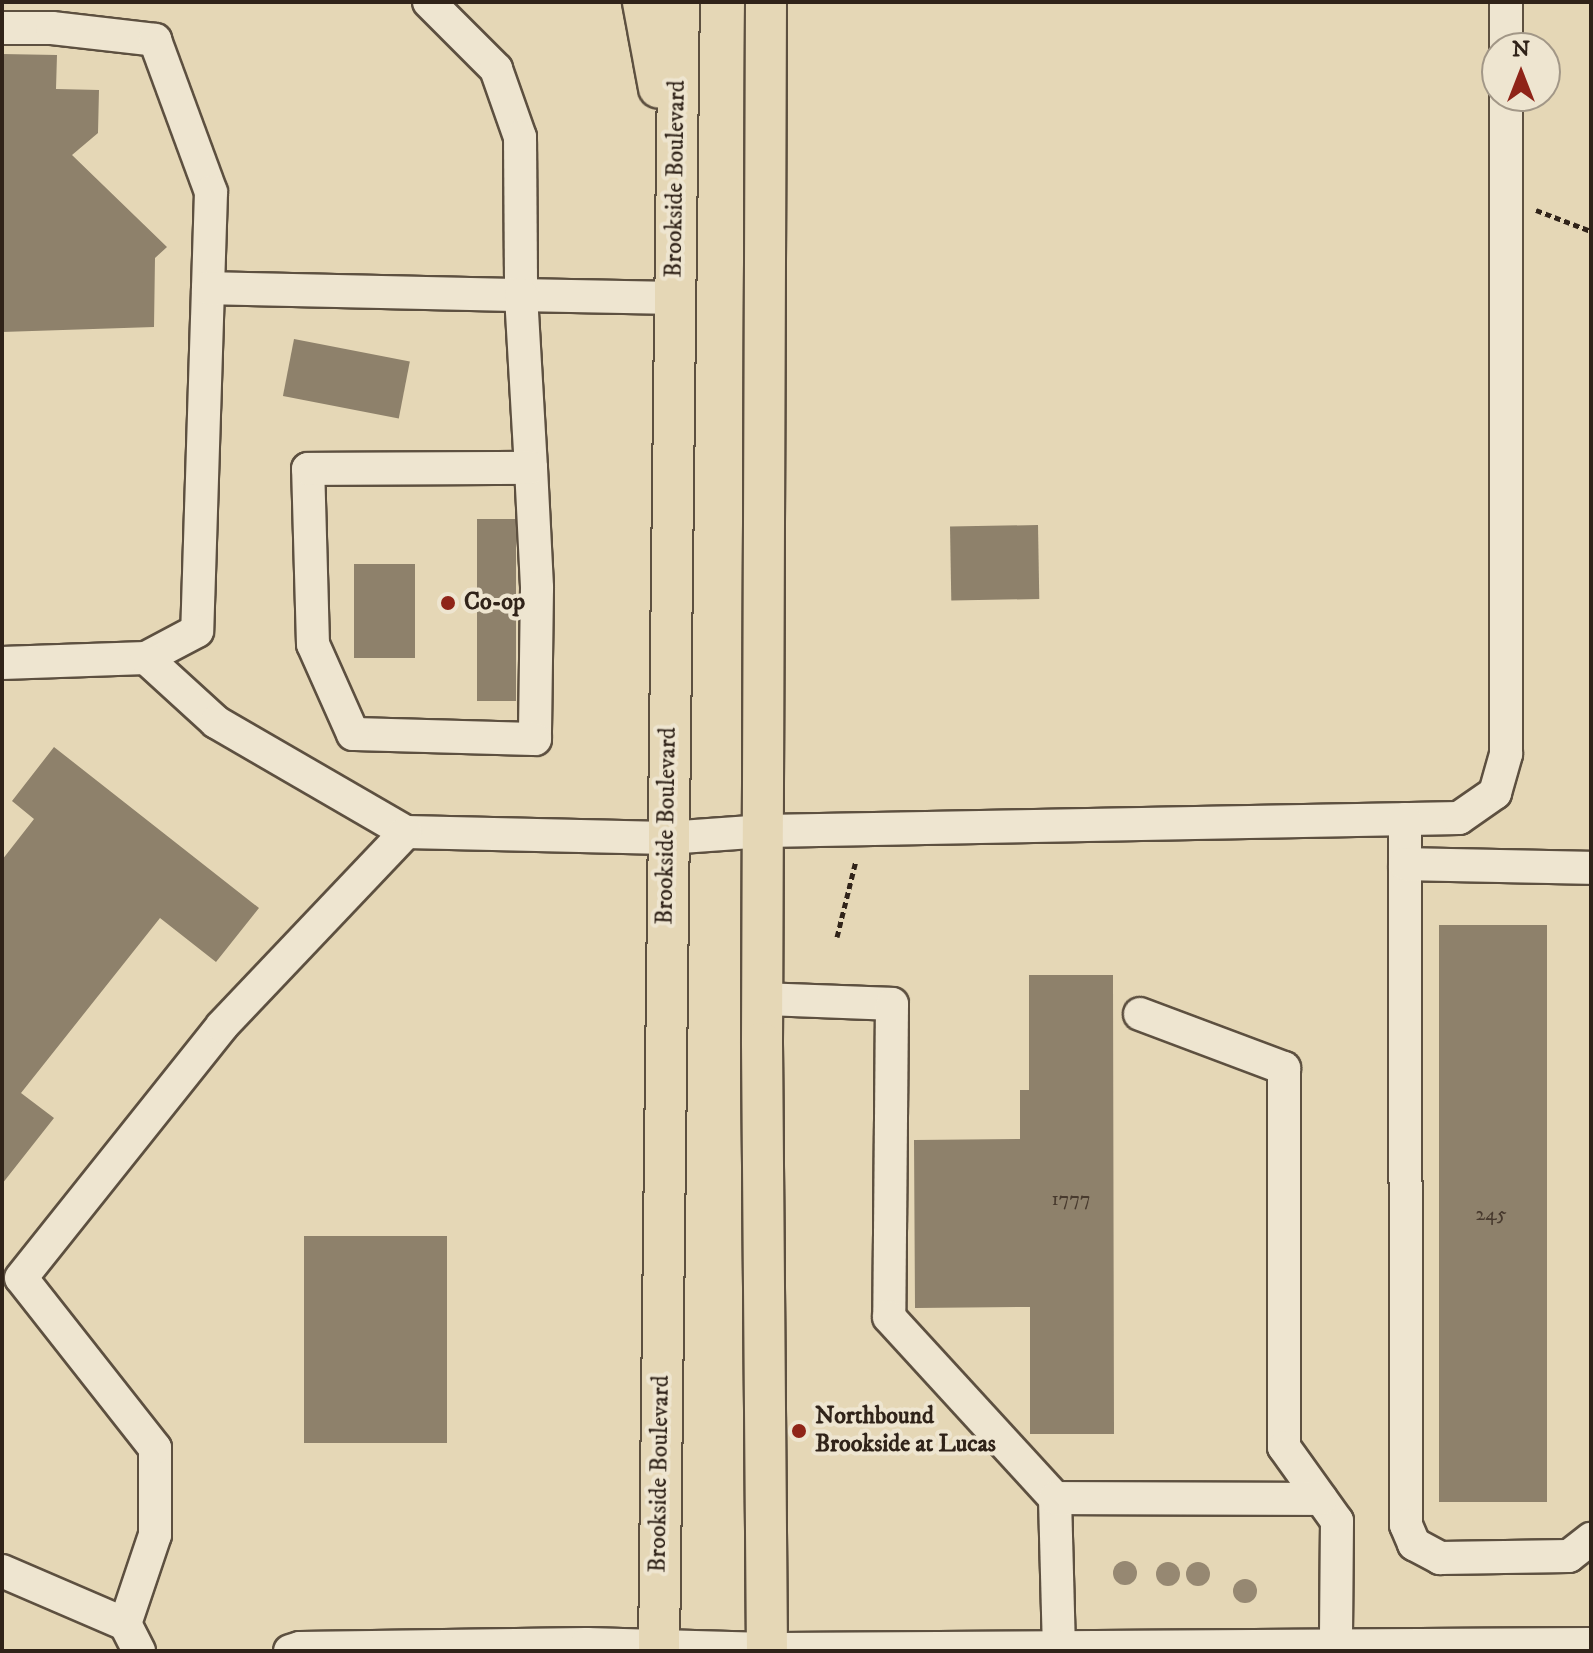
<!DOCTYPE html>
<html>
<head>
<meta charset="utf-8">
<style>
  body { margin:0 }
  #map { position:relative; width:1593px; height:1653px; overflow:hidden; background:#e5d7b6; font-family:"IM FELL DW Pica",serif }
  div>[style] { position:absolute }
  .building>* { inset:0; background:#8e816b; transform-origin:0 0 }
  .path>* { height:5px; margin-top:-2.5px; transform-origin:0; background:repeating-linear-gradient(90deg,#302319 0 6px,transparent 0 10px) }
  .roads { filter:drop-shadow(2px 0 #5d5040) drop-shadow(-2px 0 #5d5040) drop-shadow(0 2px #5d5040) drop-shadow(0 -2px #5d5040) }
  .minor>* { height:32px; margin:-16px; padding:0 16px; transform-origin:16px; border-radius:16px; background:#eee5d0 }
  .major>* { height:40px; margin:-20px; padding:0 20px; transform-origin:20px; border-radius:20px; background:#e5d7b6 }
  .trees>* { width:24px; height:24px; margin:-12px; border-radius:50%; background:#968872 }
  .dots>* { width:22px; height:22px; translate:-50% -50%; box-sizing:border-box; border:4px solid #eee5d0; border-radius:50% }
  span { translate:-50% -50%; white-space:nowrap; text-align:center; line-height:1.15; -webkit-text-stroke:8px #eee5d0; paint-order:stroke }
  .number-label { font-size:20px; color:#483a2e }
  .number-label span { -webkit-text-stroke-width:0 }
  .street-label { font-size:24px; color:#302319 }
  .poi-label { font-size:24px; color:#302319; font-weight:700 }
  .left { translate:0 -50%; text-align:left }
  .frame { position:absolute; inset:0; border:4px solid #302319; pointer-events:none }
  .north { position:absolute; left:1481px; top:32px; width:80px; height:80px; box-sizing:border-box; background:#eee5d0; border:2px solid #a29787; border-radius:50%; rotate:0deg; font-size:22px; font-weight:700; line-height:32px; text-align:center; color:#302319 }
  .north::after { content:''; display:block; margin:auto; width:28px; height:36px; background:#8f2418; clip-path:polygon(50% 0,100% 100%,50% 72%,0 100%) }
</style>
</head>
<body>
<div id="map">
  <div class="building">
    <i style="clip-path:polygon(2px 54px,57px 55px,56px 89px,99px 90px,98px 133px,72px 155px,167px 247px,155px 258px,154px 327px,2px 332px)"></i>
    <i style="left:294px;top:339px;width:118px;height:58px;rotate:11deg"></i>
    <i style="left:477px;top:519px;width:39px;height:182px"></i>
    <i style="left:1038px;top:525px;width:74px;height:88px;rotate:89deg"></i>
    <i style="left:354px;top:564px;width:61px;height:94px"></i>
    <i style="clip-path:polygon(54px 747px,259px 908px,216px 962px,160px 918px,21px 1093px,54px 1118px,2px 1184px,2px 860px,34px 819px,12px 801px)"></i>
    <i style="left:1439px;top:925px;width:108px;height:577px"></i>
    <i style="clip-path:polygon(1029px 975px,1113px 975px,1114px 1434px,1030px 1434px,1030px 1307px,915px 1308px,914px 1140px,1020px 1139px,1020px 1090px,1029px 1090px)"></i>
    <i style="left:304px;top:1236px;width:143px;height:207px"></i>
  </div>
  <div class="path">
    <i style="left:1536px;top:210px;width:59px;rotate:20.9deg"></i>
    <i style="left:837px;top:937px;width:79px;rotate:-76.1deg"></i>
  </div>
  <div class="roads">
    <div class="minor">
      <i style="left:429px;top:2px;width:95px;rotate:45deg"></i>
      <i style="left:496px;top:69px;width:72px;rotate:70.6deg"></i>
      <i style="left:520px;top:137px;width:158px;rotate:89.6deg"></i>
      <i style="left:521px;top:295px;width:153px;rotate:1.1deg"></i>
      <i style="left:1506px;top:2px;width:46px;rotate:90deg"></i>
      <i style="left:2px;top:28px;width:50px"></i>
      <i style="left:52px;top:28px;width:104px;rotate:6.6deg"></i>
      <i style="left:155px;top:40px;width:162px;rotate:69.8deg"></i>
      <i style="left:211px;top:192px;width:439px;rotate:91.8deg"></i>
      <i style="left:197px;top:631px;width:58px;rotate:152.1deg"></i>
      <i style="left:208px;top:288px;width:313px;rotate:1.3deg"></i>
      <i style="left:521px;top:295px;width:173px;rotate:86.7deg"></i>
      <i style="left:531px;top:468px;width:120px;rotate:87.1deg"></i>
      <i style="left:537px;top:588px;width:151px;rotate:90.8deg"></i>
      <i style="left:535px;top:739px;width:182px;rotate:-178.4deg"></i>
      <i style="left:353px;top:734px;width:98px;rotate:-114deg"></i>
      <i style="left:313px;top:644px;width:175px;rotate:-91.6deg"></i>
      <i style="left:308px;top:469px;width:223px;rotate:-0.3deg"></i>
      <i style="left:2px;top:663px;width:144px;rotate:-2deg"></i>
      <i style="left:146px;top:658px;width:95px;rotate:42.4deg"></i>
      <i style="left:216px;top:722px;width:220px;rotate:30.1deg"></i>
      <i style="left:406px;top:832px;width:261px;rotate:1.3deg"></i>
      <i style="left:667px;top:838px;width:98px;rotate:-4.1deg"></i>
      <i style="left:765px;top:831px;width:694px;rotate:-1.07deg"></i>
      <i style="left:1459px;top:818px;width:44px;rotate:-34.8deg"></i>
      <i style="left:1495px;top:793px;width:41px;rotate:-74.2deg"></i>
      <i style="left:1506px;top:754px;width:658px;rotate:-90deg"></i>
      <i style="left:1405px;top:819px;width:706px;rotate:89.92deg"></i>
      <i style="left:1406px;top:1525px;width:21px;rotate:67deg"></i>
      <i style="left:1414px;top:1544px;width:30px;rotate:28deg"></i>
      <i style="left:1440px;top:1558px;width:129px;rotate:-0.9deg"></i>
      <i style="left:1569px;top:1556px;width:28px;rotate:-38deg"></i>
      <i style="left:1405px;top:864px;width:186px;rotate:1.2deg"></i>
      <i style="left:763px;top:999px;width:129px;rotate:2.2deg"></i>
      <i style="left:892px;top:1004px;width:313px;rotate:90.5deg"></i>
      <i style="left:889px;top:1317px;width:246px;rotate:47.5deg"></i>
      <i style="left:1055px;top:1498px;width:149px;rotate:88.5deg"></i>
      <i style="left:1140px;top:1014px;width:154px;rotate:20.6deg"></i>
      <i style="left:1284px;top:1068px;width:379px;rotate:90deg"></i>
      <i style="left:1284px;top:1447px;width:91px;rotate:54.4deg"></i>
      <i style="left:1337px;top:1521px;width:124px;rotate:90.5deg"></i>
      <i style="left:1055px;top:1498px;width:266px;rotate:0.2deg"></i>
      <i style="left:2px;top:1571px;width:134px;rotate:23.3deg"></i>
      <i style="left:139px;top:1651px;width:30px;rotate:-117deg"></i>
      <i style="left:125px;top:1624px;width:94px;rotate:-71.4deg"></i>
      <i style="left:155px;top:1535px;width:87px;rotate:-90deg"></i>
      <i style="left:155px;top:1448px;width:216px;rotate:-128.2deg"></i>
      <i style="left:21px;top:1278px;width:322px;rotate:-51.4deg"></i>
      <i style="left:222px;top:1026px;width:267px;rotate:-46.5deg"></i>
      <i style="left:290px;top:1651px;width:10px;rotate:-17deg"></i>
      <i style="left:300px;top:1648px;width:287px;rotate:-0.8deg"></i>
      <i style="left:587px;top:1644px;width:180px;rotate:1.6deg"></i>
      <i style="left:767px;top:1649px;width:824px;rotate:-0.35deg"></i>
    </div>
    <div class="major">
      <i style="left:643px;top:2px;width:87px;rotate:79.5deg"></i>
      <i style="left:766px;top:2px;width:1041px;rotate:90.22deg"></i>
      <i style="left:762px;top:1043px;width:608px;rotate:89.53deg"></i>
      <i style="left:659px;top:1651px;width:1649px;rotate:-89.31deg"></i>
    </div>
  </div>
  <div class="trees">
    <i style="left:1125px;top:1573px"></i>
    <i style="left:1168px;top:1574px"></i>
    <i style="left:1198px;top:1574px"></i>
    <i style="left:1245px;top:1591px"></i>
  </div>
  <div class="dots">
    <i style="left:448px;top:603px;background:#8f2418"></i>
    <i style="left:799px;top:1431px;background:#8f2418"></i>
  </div>
  <div class="number-label">
    <span style="left:1071px;top:1199px">1777</span>
    <span style="left:1491px;top:1214px">245</span>
  </div>
  <div class="street-label">
    <span style="left:676px;top:179px;rotate:-89deg">Brookside Boulevard</span>
    <span style="left:667px;top:826px;rotate:-89deg">Brookside Boulevard</span>
    <span style="left:660px;top:1474px;rotate:-89deg">Brookside Boulevard</span>
  </div>
  <div class="poi-label">
    <span class="left" style="left:464px;top:603px">Co-op</span>
    <span class="left" style="left:815px;top:1431px">Northbound<br>Brookside at Lucas</span>
  </div>
  <div class="frame"></div>
  <div class="north">N</div>
</div>
</body>
</html>
